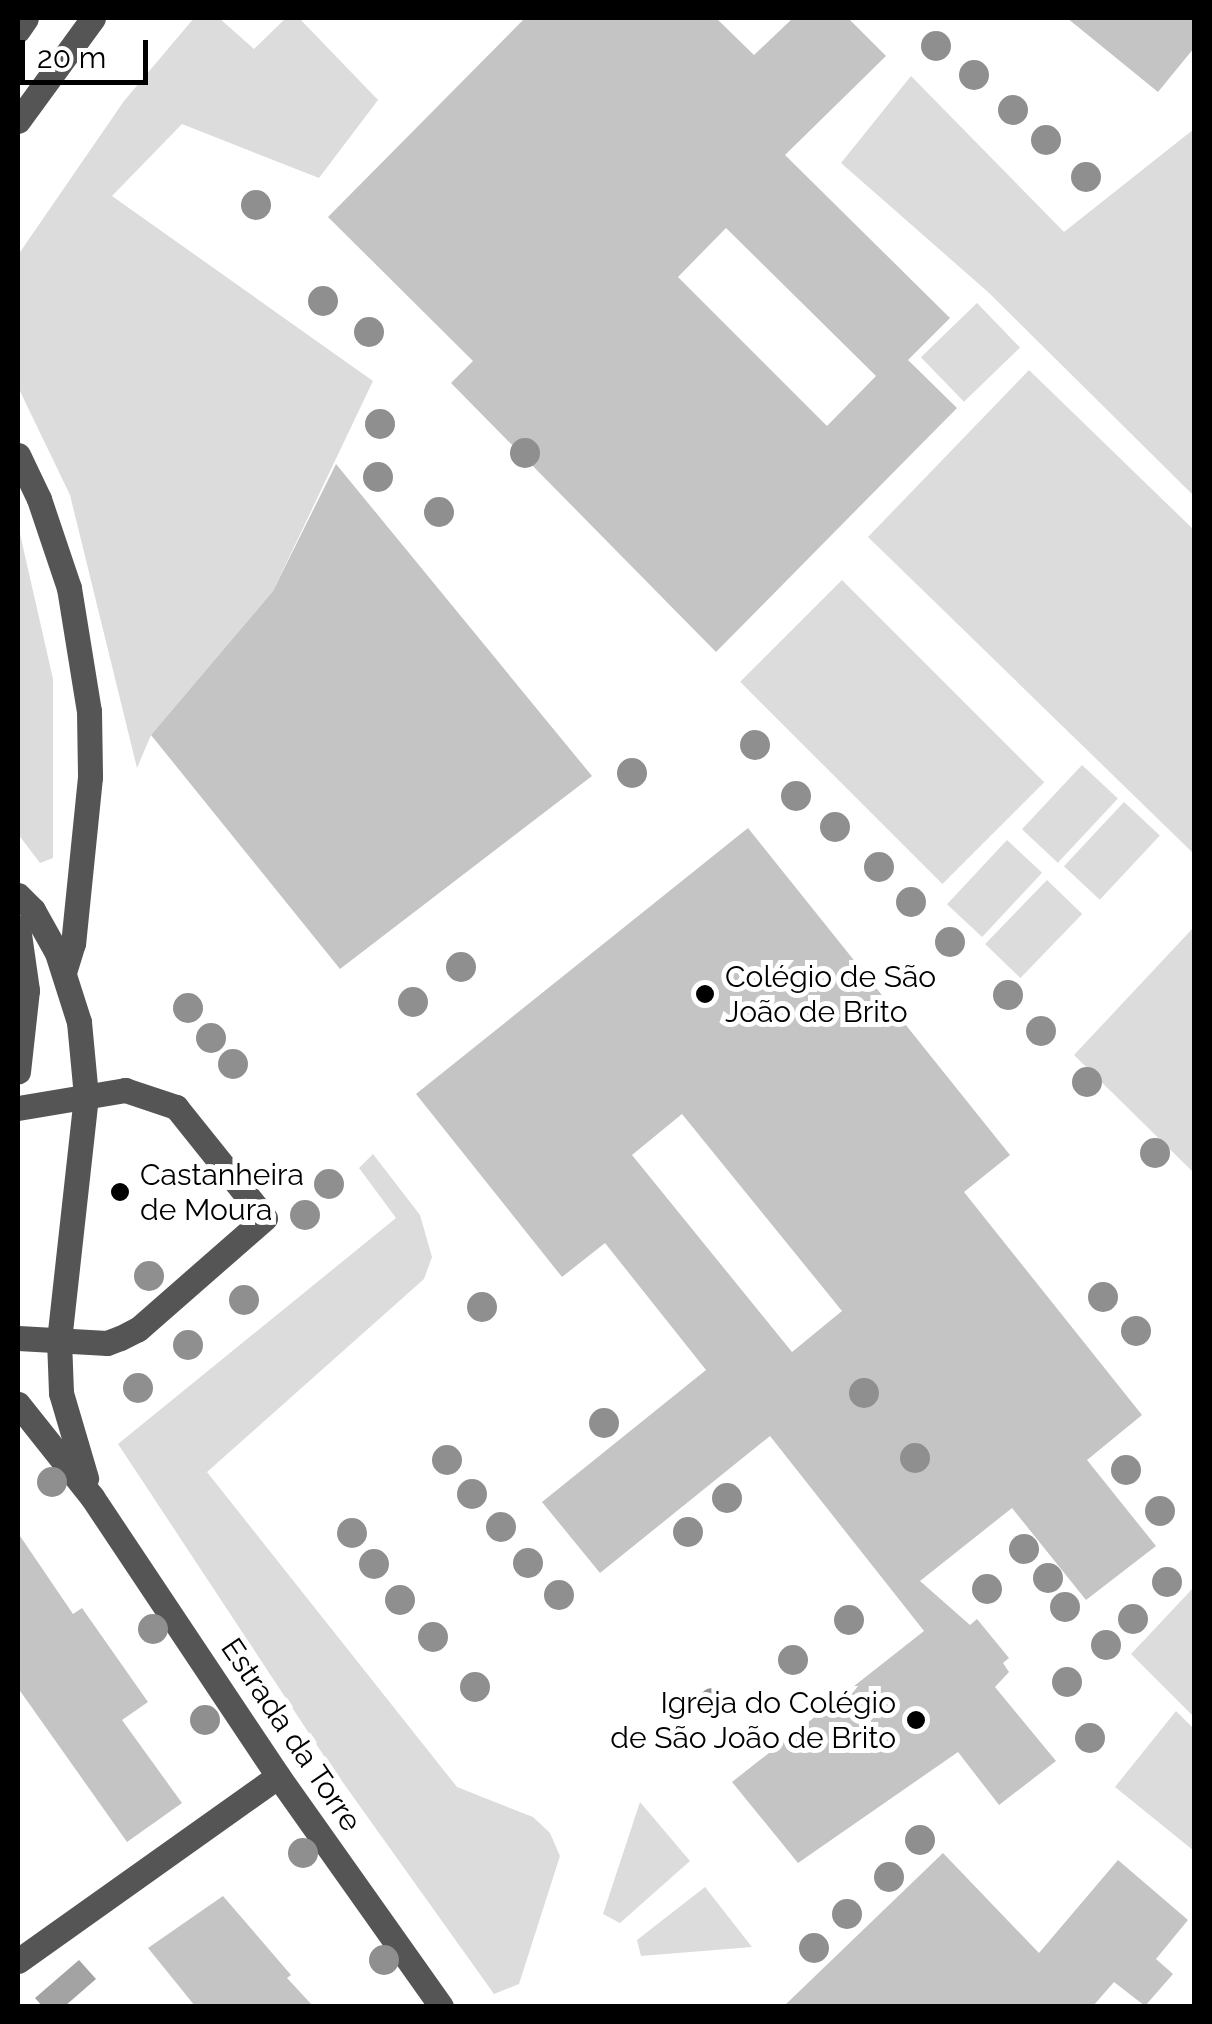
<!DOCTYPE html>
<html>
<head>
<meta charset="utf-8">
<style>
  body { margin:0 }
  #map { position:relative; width:1212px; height:2024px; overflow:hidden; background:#fff; font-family:Raleway,sans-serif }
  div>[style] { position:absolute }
  .green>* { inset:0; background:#dcdcdc; transform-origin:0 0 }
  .water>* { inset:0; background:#a3a3a3 }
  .building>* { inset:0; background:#c4c4c4 }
  .minor>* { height:25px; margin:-12.5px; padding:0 12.5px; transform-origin:12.5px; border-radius:12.5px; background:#555 }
  .trees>* { width:30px; height:30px; margin:-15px; border-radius:50%; background:#8f8f8f }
  .dots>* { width:28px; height:28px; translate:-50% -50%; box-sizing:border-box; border:5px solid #fff; border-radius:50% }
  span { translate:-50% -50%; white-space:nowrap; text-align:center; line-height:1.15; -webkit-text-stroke:10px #fff; paint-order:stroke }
  .poi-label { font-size:30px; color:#000 }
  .left { translate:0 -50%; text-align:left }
  .right { translate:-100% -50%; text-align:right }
  .street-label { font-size:30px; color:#000 }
  .frame { position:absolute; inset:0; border:20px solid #000; pointer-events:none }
  .scale { position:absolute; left:20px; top:40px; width:128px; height:45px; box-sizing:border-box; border:5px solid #000; border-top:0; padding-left:12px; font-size:30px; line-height:35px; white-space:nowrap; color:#000; -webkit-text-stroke:8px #fff; paint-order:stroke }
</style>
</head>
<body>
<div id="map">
  <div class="green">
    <i style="clip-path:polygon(194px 18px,219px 18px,254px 49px,286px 18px,299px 18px,378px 100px,319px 178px,182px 124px,112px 196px,373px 381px,273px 591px,151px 735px,137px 768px,70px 495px,18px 387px,18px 255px,124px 101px)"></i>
    <i style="clip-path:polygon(911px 76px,1064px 232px,1194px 129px,1194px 496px,988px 292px,841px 163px)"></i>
    <i style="left:977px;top:303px;width:62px;height:78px;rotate:46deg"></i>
    <i style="clip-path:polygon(1029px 370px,1194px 530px,1194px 854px,868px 537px)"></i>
    <i style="clip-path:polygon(18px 525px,53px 679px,53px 858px,40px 863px,18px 834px)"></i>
    <i style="left:842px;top:580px;width:286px;height:144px;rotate:45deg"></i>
    <i style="left:1082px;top:765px;width:49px;height:88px;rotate:43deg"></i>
    <i style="left:1124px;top:802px;width:49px;height:88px;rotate:43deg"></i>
    <i style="left:1007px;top:840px;width:48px;height:88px;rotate:43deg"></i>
    <i style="left:1047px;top:880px;width:49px;height:89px;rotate:44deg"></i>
    <i style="clip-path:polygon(1194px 927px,1194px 1173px,1074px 1055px)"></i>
    <i style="clip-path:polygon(373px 1154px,420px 1215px,432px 1257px,424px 1279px,207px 1472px,457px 1787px,533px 1817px,550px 1833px,560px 1856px,519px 1984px,494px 1994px,324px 1756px,118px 1444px,396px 1218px,359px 1168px)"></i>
    <i style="clip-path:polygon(1194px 1587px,1194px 1717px,1131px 1654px)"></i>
    <i style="clip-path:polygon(1176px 1711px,1194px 1729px,1194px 1851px,1115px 1787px)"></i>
    <i style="clip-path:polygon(640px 1802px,690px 1861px,620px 1923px,603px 1914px)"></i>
    <i style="clip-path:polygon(705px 1887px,752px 1947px,641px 1956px,637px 1940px)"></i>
  </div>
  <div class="water">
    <i style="clip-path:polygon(79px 1960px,96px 1979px,65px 2006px,42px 2006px,35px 1998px)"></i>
  </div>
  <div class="building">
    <i style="clip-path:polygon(evenodd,525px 18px,716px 18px,754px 55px,793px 18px,848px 18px,886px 56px,785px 155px,950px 318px,908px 360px,957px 408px,716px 652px,451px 383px,473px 361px,328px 217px,525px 18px,726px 228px,876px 376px,827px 426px,678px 277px,726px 228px)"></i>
    <i style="clip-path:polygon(1067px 18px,1194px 18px,1194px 48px,1158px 92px)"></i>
    <i style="clip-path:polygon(336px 464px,592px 776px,340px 969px,151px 735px,273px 591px)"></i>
    <i style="clip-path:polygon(evenodd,748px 828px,1010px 1155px,964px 1192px,1142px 1415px,1087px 1460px,1156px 1546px,1086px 1600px,1012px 1508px,920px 1581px,970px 1625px,977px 1619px,1009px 1658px,1003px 1663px,1009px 1672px,995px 1687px,1056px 1761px,999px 1805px,958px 1752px,798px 1863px,732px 1782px,924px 1631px,770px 1436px,600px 1573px,542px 1502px,706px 1370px,605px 1243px,562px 1277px,416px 1094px,748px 828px,682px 1114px,842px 1311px,792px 1352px,632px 1155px,682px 1114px)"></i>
    <i style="clip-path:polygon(18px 1533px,73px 1614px,82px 1608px,148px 1702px,122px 1720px,182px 1803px,127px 1842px,18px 1688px)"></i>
    <i style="clip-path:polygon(943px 1853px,1039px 1953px,1118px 1860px,1188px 1920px,1156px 1959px,1173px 1974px,1145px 2006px,1114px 1982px,1093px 2006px,784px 2006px)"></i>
    <i style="clip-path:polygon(223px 1896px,291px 1975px,287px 1978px,313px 2006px,195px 2006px,148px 1948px)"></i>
  </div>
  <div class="minor">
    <i style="left:18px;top:30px;width:14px;rotate:-56deg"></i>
    <i style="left:18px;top:121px;width:127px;rotate:-53.9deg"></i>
    <i style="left:18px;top:455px;width:49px;rotate:64.5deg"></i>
    <i style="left:39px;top:499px;width:94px;rotate:71.4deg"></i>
    <i style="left:69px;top:588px;width:125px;rotate:80.8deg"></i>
    <i style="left:89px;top:711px;width:66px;rotate:89.1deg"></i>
    <i style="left:90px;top:777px;width:167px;rotate:95.8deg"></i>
    <i style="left:73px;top:943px;width:30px;rotate:107deg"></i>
    <i style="left:18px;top:895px;width:21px;rotate:45deg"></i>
    <i style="left:33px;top:910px;width:49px;rotate:60.8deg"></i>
    <i style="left:57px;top:953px;width:72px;rotate:72.3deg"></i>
    <i style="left:79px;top:1022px;width:74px;rotate:84.6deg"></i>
    <i style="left:86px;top:1096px;width:245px;rotate:96.3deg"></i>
    <i style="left:59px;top:1340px;width:53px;rotate:87.8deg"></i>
    <i style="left:61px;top:1393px;width:89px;rotate:73.6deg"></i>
    <i style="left:18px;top:927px;width:64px;rotate:81.9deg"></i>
    <i style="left:27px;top:990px;width:82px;rotate:96.3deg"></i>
    <i style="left:18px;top:1108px;width:109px;rotate:-9.5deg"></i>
    <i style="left:125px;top:1090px;width:54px;rotate:18.4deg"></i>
    <i style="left:176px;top:1107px;width:142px;rotate:51.3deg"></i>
    <i style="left:265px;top:1218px;width:169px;rotate:138.8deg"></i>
    <i style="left:138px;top:1329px;width:20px;rotate:153deg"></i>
    <i style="left:120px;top:1338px;width:14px;rotate:159deg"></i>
    <i style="left:107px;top:1343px;width:89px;rotate:-176.8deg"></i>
    <i style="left:18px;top:1404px;width:119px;rotate:51.5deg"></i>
    <i style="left:92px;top:1497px;width:335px;rotate:56.3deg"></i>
    <i style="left:278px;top:1776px;width:282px;rotate:54.7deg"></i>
    <i style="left:18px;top:1961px;width:319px;rotate:-35.4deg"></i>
  </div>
  <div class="trees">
    <i style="left:936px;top:46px"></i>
    <i style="left:974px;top:75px"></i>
    <i style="left:1013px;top:110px"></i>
    <i style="left:1046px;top:140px"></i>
    <i style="left:1086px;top:177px"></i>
    <i style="left:256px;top:205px"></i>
    <i style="left:323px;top:301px"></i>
    <i style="left:369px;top:332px"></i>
    <i style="left:380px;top:424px"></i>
    <i style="left:525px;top:453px"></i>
    <i style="left:378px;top:477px"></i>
    <i style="left:439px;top:512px"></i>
    <i style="left:755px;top:745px"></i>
    <i style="left:632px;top:773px"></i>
    <i style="left:796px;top:796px"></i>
    <i style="left:835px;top:827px"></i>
    <i style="left:879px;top:867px"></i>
    <i style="left:911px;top:902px"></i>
    <i style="left:950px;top:942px"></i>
    <i style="left:461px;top:967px"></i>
    <i style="left:1008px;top:995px"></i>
    <i style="left:413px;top:1002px"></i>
    <i style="left:188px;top:1008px"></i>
    <i style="left:1041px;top:1031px"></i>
    <i style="left:211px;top:1038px"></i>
    <i style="left:233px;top:1064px"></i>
    <i style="left:1087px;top:1082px"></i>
    <i style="left:1155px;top:1153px"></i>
    <i style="left:329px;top:1184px"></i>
    <i style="left:305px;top:1215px"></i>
    <i style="left:149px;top:1276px"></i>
    <i style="left:1103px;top:1297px"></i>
    <i style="left:244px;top:1300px"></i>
    <i style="left:482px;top:1307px"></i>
    <i style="left:1136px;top:1331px"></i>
    <i style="left:188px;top:1345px"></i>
    <i style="left:138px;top:1388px"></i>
    <i style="left:864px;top:1393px"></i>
    <i style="left:604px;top:1423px"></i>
    <i style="left:915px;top:1458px"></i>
    <i style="left:447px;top:1460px"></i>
    <i style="left:1126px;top:1470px"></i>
    <i style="left:52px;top:1482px"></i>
    <i style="left:472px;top:1494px"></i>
    <i style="left:727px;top:1498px"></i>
    <i style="left:1160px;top:1511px"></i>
    <i style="left:501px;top:1527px"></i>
    <i style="left:688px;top:1532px"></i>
    <i style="left:352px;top:1533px"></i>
    <i style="left:1024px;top:1549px"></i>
    <i style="left:528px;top:1563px"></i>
    <i style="left:374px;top:1564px"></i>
    <i style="left:1048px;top:1578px"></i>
    <i style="left:1167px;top:1582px"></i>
    <i style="left:987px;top:1589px"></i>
    <i style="left:559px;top:1595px"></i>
    <i style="left:400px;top:1600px"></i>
    <i style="left:1065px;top:1607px"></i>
    <i style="left:1133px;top:1619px"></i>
    <i style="left:849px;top:1620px"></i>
    <i style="left:153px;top:1629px"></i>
    <i style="left:433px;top:1637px"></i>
    <i style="left:1106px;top:1645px"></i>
    <i style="left:793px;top:1660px"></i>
    <i style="left:1067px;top:1682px"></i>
    <i style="left:475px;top:1687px"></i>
    <i style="left:713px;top:1703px"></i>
    <i style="left:205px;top:1720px"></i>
    <i style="left:1090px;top:1738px"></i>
    <i style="left:920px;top:1840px"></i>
    <i style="left:303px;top:1853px"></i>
    <i style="left:889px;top:1877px"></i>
    <i style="left:847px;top:1914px"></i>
    <i style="left:814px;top:1948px"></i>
    <i style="left:384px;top:1960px"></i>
  </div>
  <div class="dots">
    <i style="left:705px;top:994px;background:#000"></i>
    <i style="left:120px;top:1192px;background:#000"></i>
    <i style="left:916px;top:1720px;background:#000"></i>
  </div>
  <div class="poi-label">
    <span class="left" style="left:725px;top:994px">Colégio de São<br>João de Brito</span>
    <span class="left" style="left:140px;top:1192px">Castanheira<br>de Moura</span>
    <span class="right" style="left:896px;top:1720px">Igreja do Colégio<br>de São João de Brito</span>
  </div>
  <div class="street-label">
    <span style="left:291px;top:1735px;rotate:56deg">Estrada da Torre</span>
  </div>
  <div class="frame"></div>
  <div class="scale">20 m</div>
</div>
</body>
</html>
